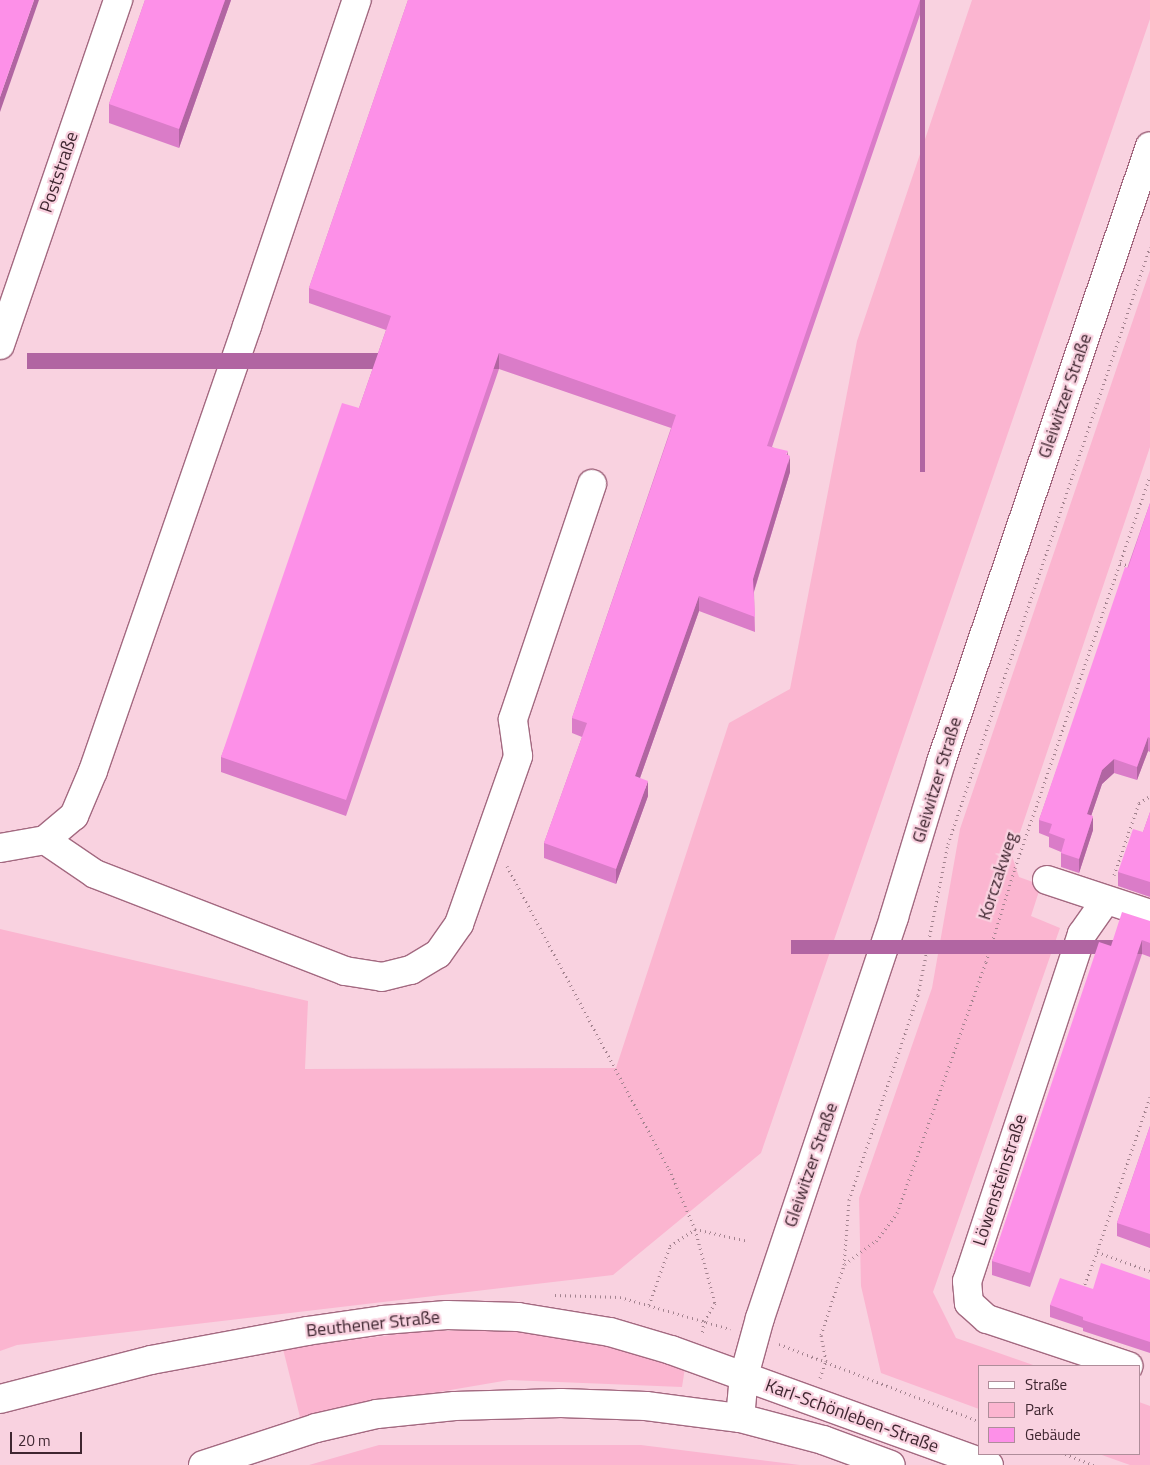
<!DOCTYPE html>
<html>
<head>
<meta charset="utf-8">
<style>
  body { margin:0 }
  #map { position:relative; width:1150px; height:1465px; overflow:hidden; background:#f9d2e0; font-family:"Titillium Web",sans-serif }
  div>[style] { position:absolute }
  .green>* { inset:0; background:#fbb5d0 }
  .path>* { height:3px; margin-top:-1.5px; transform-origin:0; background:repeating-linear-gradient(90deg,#a3838f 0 1px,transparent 0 5px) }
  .roads { filter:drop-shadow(1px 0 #a36980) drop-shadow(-1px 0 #a36980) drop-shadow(0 1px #a36980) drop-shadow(0 -1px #a36980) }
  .minor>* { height:28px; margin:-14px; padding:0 14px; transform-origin:14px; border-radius:14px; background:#fff }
  .major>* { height:28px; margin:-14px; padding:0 14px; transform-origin:14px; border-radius:14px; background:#fff }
  .wall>* { inset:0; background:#da7cc8 }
  .shaded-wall>* { inset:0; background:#b165a2; transform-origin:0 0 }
  .building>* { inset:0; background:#fd90e8 }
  span { translate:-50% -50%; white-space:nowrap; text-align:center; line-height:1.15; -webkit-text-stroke:4.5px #f9d2e0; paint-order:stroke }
  .street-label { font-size:18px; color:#3f2630 }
  .legend { position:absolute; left:978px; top:1365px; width:162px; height:90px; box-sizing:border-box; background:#f9d2e0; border:1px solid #af8d9a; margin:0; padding:6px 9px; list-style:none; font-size:15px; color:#3f2630 }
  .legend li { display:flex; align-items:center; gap:10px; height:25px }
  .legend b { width:25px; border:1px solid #af8d9a }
  .scale { position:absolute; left:10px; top:1432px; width:72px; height:22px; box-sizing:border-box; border:2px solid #3f2630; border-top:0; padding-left:6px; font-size:15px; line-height:18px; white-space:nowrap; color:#3f2630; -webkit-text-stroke:4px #f9d2e0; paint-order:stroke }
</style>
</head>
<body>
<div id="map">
  <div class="green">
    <i style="clip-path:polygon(972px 0,1150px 0,1150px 19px,761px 1153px,613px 1275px,17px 1345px,0 1351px,0 929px,308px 1001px,305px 1069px,616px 1068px,729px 723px,790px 689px,857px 341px)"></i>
    <i style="clip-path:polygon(1150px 270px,1150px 447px,1012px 856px,1019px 877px,1041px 885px,1031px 916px,1060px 928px,933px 1292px,956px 1338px,1036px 1366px,979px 1366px,979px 1409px,881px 1373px,861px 1286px,859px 1198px,932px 988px,960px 829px)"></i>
    <i style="clip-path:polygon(515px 1330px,600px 1342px,685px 1368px,682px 1387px,509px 1380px,433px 1393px,301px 1421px,283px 1349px,422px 1331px)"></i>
    <i style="clip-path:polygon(1139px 1402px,1150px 1406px,1150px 1465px,1130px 1465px,1099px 1454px,1139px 1454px)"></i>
    <i style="clip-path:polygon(379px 1445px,641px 1445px,800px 1465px,309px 1465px)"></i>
  </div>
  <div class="path">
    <i style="left:1120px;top:563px;width:13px;rotate:18deg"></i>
    <i style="left:507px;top:866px;width:344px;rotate:61.9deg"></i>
    <i style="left:669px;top:1169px;width:65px;rotate:66.6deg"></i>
    <i style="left:695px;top:1229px;width:77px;rotate:74.9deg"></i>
    <i style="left:715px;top:1303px;width:21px;rotate:121deg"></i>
    <i style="left:704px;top:1321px;width:14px;rotate:98deg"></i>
    <i style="left:1114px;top:875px;width:76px;rotate:-70.9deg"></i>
    <i style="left:1139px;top:803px;width:13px;rotate:-32deg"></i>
    <i style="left:1150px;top:1097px;width:164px;rotate:108.9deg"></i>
    <i style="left:1097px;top:1252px;width:56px;rotate:19.7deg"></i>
    <i style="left:845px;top:1264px;width:39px;rotate:-37deg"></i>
    <i style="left:876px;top:1241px;width:35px;rotate:-53deg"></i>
    <i style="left:897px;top:1213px;width:266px;rotate:-70.5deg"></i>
    <i style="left:986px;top:962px;width:98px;rotate:-72.9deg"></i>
    <i style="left:1015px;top:868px;width:414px;rotate:-71deg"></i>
    <i style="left:1083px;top:1289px;width:40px;rotate:-69deg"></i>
    <i style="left:555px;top:1295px;width:65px;rotate:1.8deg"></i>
    <i style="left:620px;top:1297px;width:115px;rotate:16.2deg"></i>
    <i style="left:649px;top:1305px;width:63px;rotate:-70.4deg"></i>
    <i style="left:670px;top:1246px;width:30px;rotate:-34deg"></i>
    <i style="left:695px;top:1229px;width:54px;rotate:12.8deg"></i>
    <i style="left:779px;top:1344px;width:214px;rotate:21.1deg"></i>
    <i style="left:820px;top:1378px;width:18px;rotate:-71deg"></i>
    <i style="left:826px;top:1361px;width:26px;rotate:-101deg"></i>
    <i style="left:821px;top:1335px;width:74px;rotate:-71.8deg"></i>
    <i style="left:844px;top:1265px;width:65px;rotate:-85.6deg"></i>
    <i style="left:849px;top:1200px;width:216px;rotate:-71.4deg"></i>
    <i style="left:918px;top:995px;width:154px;rotate:-78.8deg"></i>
    <i style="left:948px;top:844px;width:630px;rotate:-71.31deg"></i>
    <i style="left:1065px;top:1454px;width:31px;rotate:21deg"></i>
  </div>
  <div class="roads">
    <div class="minor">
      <i style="left:0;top:345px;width:365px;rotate:-71.1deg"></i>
      <i style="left:45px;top:840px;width:60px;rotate:34.2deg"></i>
      <i style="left:95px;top:874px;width:268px;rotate:21.2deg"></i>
      <i style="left:345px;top:971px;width:37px;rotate:9deg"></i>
      <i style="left:382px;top:977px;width:30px;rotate:-14deg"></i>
      <i style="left:411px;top:970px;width:31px;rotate:-31deg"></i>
      <i style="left:438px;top:954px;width:37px;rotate:-55deg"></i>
      <i style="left:459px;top:924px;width:178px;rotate:-70.6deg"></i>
      <i style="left:518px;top:756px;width:37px;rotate:-98deg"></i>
      <i style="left:513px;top:719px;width:248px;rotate:-71.4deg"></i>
      <i style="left:0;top:848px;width:46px;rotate:-10.1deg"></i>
      <i style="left:45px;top:840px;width:38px;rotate:-40deg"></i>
      <i style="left:74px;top:816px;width:49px;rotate:-67.1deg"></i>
      <i style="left:93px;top:771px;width:471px;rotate:-70.9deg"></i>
      <i style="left:247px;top:326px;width:344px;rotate:-71.4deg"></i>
      <i style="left:1047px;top:880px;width:108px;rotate:18.3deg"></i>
      <i style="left:1106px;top:900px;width:42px;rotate:125.2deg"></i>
      <i style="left:1082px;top:934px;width:366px;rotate:108.3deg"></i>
      <i style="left:967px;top:1281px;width:22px;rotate:85deg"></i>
      <i style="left:969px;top:1303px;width:24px;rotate:42deg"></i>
      <i style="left:987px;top:1319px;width:149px;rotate:18.4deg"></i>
    </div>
    <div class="major">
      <i style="left:0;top:1399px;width:156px;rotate:-14.5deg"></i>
      <i style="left:151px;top:1360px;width:159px;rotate:-10.5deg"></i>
      <i style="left:307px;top:1331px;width:77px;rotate:-8.2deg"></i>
      <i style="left:383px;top:1320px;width:64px;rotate:-4.5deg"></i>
      <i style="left:447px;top:1315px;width:71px;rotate:1.6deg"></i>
      <i style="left:518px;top:1317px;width:93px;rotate:9.3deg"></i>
      <i style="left:610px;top:1332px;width:64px;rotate:16.4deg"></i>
      <i style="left:671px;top:1350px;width:338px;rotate:19.9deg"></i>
      <i style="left:740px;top:1418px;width:42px;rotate:-84.6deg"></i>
      <i style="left:744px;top:1376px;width:60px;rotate:-74.6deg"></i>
      <i style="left:760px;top:1318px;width:423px;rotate:-71.5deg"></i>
      <i style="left:894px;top:917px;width:162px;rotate:-73.1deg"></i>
      <i style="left:941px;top:762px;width:650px;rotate:-71.26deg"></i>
      <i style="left:203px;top:1465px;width:119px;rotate:-18.1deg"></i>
      <i style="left:316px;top:1428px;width:63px;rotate:-12.9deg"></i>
      <i style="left:377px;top:1414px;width:78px;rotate:-5.9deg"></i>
      <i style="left:455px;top:1406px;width:106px;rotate:-1.6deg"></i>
      <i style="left:561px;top:1403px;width:85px;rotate:2deg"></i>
      <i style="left:646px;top:1406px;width:95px;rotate:7.3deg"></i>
      <i style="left:740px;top:1418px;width:86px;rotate:14.8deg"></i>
      <i style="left:823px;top:1440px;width:72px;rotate:20.2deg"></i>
    </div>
  </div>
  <div class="wall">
    <i style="clip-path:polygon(145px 0,231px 0,179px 148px,109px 123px,109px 104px)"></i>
    <i style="clip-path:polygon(408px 0,925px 0,772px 447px,788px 455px,790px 472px,754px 592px,755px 632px,699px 611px,640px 778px,648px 796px,616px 884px,544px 858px,544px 843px,582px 737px,572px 733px,572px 718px,671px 428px,499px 369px,346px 816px,221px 772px,221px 757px,359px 408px,386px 330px,309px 303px,309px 288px)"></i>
    <i style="clip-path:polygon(1150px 503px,1150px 752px,1148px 751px,1137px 780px,1114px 773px,1102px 784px,1091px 816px,1093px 830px,1079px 873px,1061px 867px,1061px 852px,1049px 847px,1049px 837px,1039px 833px,1039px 820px)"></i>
    <i style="clip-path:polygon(1150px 812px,1150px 897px,1118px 886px,1118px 872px,1143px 832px)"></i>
    <i style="clip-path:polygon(1150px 921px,1150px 957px,1142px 954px,1030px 1287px,992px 1275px,992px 1261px,1111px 946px)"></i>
    <i style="clip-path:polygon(1150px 1126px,1150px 1248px,1117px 1236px,1117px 1223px)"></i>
    <i style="clip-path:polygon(1150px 1280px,1150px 1353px,1083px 1331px,1083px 1328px,1050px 1317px,1050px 1305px,1093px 1289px)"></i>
  </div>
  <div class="shaded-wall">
    <i style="clip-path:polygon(34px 0,39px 0,0 112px,0 97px)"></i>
    <i style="clip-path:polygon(225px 0,231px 0,179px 148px,179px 129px)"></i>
    <i style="left:920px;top:0;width:5px;height:472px"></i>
    <i style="left:499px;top:353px;width:16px;height:472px;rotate:90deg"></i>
    <i style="clip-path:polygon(788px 451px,788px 465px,790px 456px,790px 472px,753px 594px,753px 579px)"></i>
    <i style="clip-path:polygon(699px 596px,699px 611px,635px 792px,635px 776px)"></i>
    <i style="clip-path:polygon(1148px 737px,1148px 751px,1137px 780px,1137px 767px)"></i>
    <i style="clip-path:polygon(1114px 759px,1114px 773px,1102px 784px,1087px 828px,1087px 814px,1102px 770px)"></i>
    <i style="clip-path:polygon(648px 781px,648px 796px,616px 884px,616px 869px)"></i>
    <i style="clip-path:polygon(1093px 816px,1093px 830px,1079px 873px,1079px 859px)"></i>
    <i style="left:1142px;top:940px;width:14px;height:351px;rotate:90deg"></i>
  </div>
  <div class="building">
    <i style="clip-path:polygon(0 0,34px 0,0 97px)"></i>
    <i style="clip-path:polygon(145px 0,225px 0,179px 129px,109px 104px)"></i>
    <i style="clip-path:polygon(408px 0,920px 0,767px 446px,788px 451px,786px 454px,790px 456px,753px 579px,755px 617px,699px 596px,635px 776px,648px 781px,616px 869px,544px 843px,587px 723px,572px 718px,676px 415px,499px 353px,346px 800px,221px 757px,342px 403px,359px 408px,391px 316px,309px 288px)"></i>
    <i style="clip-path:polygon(1150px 503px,1150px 738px,1148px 737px,1137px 767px,1114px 759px,1102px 770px,1087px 814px,1093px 816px,1079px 859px,1061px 853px,1065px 839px,1049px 833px,1052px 824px,1039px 820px,1125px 567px,1128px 568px)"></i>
    <i style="clip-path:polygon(1150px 812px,1150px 882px,1118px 872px,1133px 829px,1143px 832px)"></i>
    <i style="clip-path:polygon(1122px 912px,1150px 921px,1150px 943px,1142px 940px,1030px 1273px,992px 1261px,1099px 942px,1111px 946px)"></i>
    <i style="clip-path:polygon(1150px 1126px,1150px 1234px,1117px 1223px)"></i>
    <i style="clip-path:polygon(1101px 1263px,1150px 1280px,1150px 1342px,1083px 1320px,1083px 1317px,1050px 1305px,1060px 1278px,1093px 1289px)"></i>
  </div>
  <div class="street-label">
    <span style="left:59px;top:172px;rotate:-71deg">Poststraße</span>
    <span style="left:1065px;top:396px;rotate:-71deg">Gleiwitzer Straße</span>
    <span style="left:937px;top:780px;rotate:-73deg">Gleiwitzer Straße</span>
    <span style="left:998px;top:876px;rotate:-72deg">Korczakweg</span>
    <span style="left:811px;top:1165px;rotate:-71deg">Gleiwitzer Straße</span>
    <span style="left:1000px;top:1180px;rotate:-72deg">Löwensteinstraße</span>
    <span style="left:373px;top:1324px;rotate:-6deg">Beuthener Straße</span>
    <span style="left:852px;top:1416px;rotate:20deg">Karl-Schönleben-Straße</span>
  </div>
  <ul class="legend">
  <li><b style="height:6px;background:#fff"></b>Straße</li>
  <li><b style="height:14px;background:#fbb5d0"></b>Park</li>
  <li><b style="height:14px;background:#fd90e8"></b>Gebäude</li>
  </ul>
  <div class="scale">20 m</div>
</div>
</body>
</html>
